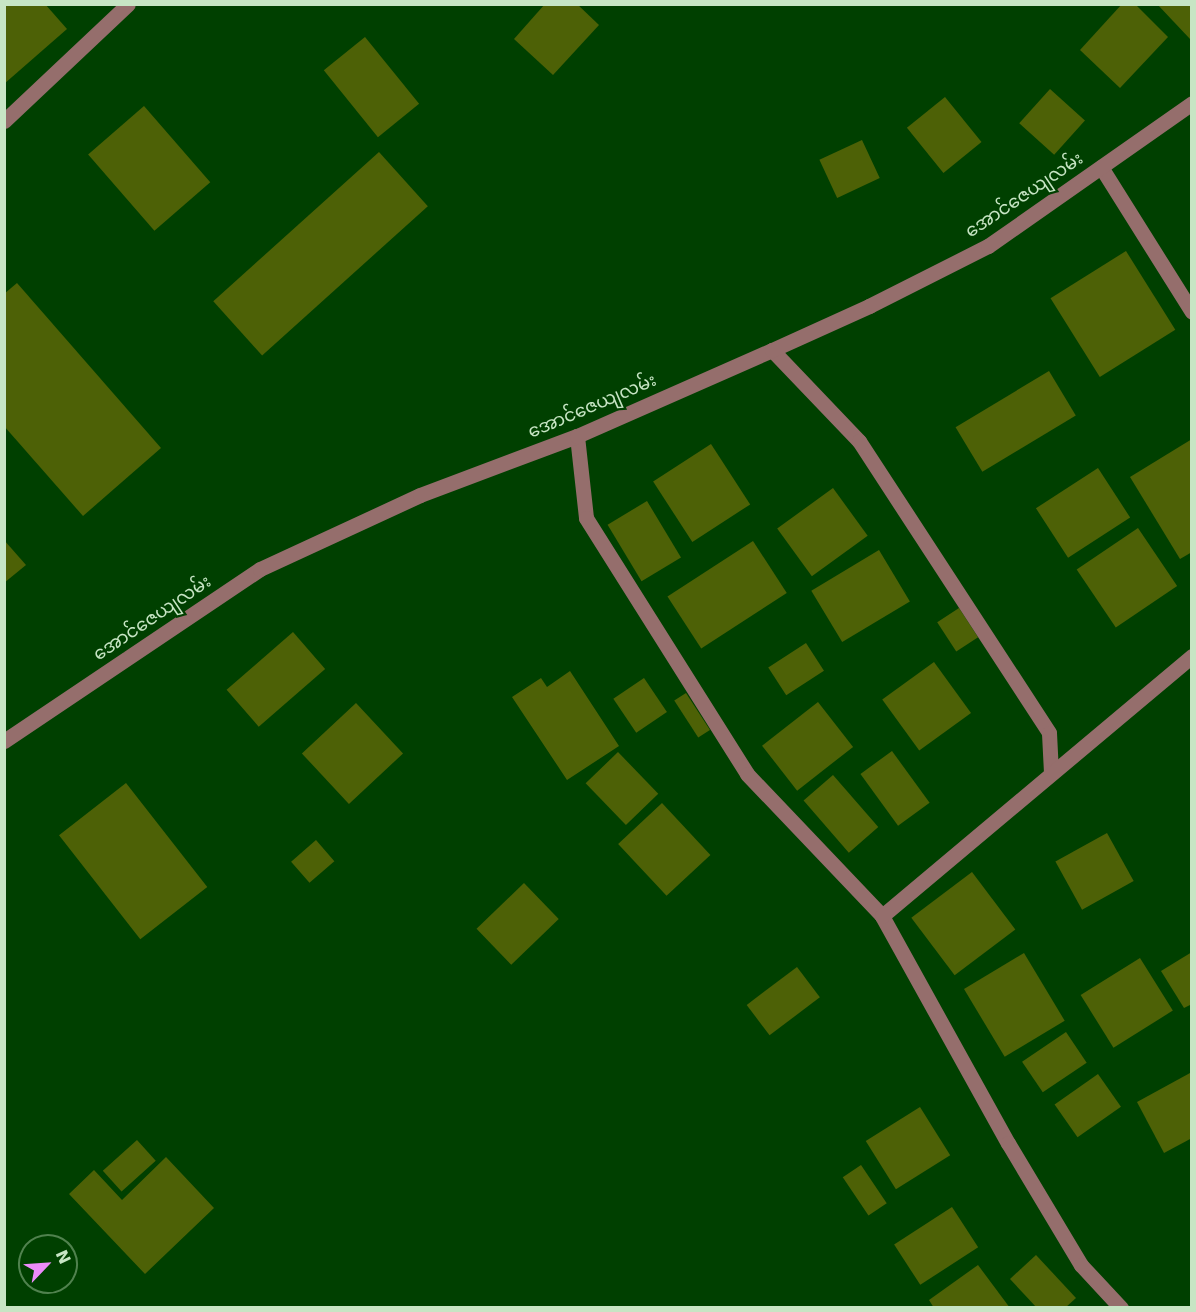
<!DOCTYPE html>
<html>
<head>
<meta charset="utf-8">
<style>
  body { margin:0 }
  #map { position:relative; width:1196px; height:1312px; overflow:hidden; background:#004000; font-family:"DejaVu Sans","Noto Sans Myanmar",sans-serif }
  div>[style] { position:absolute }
  .building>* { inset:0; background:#4d6106; transform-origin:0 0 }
  .minor>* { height:15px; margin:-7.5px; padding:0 7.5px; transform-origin:7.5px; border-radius:7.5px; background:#956e6c }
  span { translate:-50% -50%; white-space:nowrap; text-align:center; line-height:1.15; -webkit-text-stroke:4.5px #004000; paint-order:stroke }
  .street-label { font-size:18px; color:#c7e5c4 }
  .frame { position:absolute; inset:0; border:6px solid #c7e5c4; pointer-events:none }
  .north { position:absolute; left:18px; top:1234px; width:60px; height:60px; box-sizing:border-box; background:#004000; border:2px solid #50824e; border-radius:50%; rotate:65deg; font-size:16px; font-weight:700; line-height:24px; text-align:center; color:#c7e5c4 }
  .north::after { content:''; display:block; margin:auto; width:21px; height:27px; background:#ec8cfa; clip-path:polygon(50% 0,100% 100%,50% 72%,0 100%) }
</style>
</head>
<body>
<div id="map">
  <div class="building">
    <i style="clip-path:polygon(4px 4px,45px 4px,67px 29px,4px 84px)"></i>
    <i style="clip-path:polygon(545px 4px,577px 4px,599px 25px,553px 75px,514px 39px)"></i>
    <i style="clip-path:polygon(1122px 4px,1135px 4px,1168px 37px,1120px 88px,1080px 50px)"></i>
    <i style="clip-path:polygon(1157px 4px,1192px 4px,1192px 37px,1190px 39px)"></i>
    <i style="left:365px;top:37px;width:86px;height:53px;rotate:51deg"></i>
    <i style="left:1050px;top:89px;width:47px;height:46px;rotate:42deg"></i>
    <i style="left:945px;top:97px;width:58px;height:49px;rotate:51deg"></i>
    <i style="left:144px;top:106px;width:101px;height:74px;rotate:49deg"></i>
    <i style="left:862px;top:140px;width:42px;height:47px;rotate:65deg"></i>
    <i style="left:379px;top:152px;width:73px;height:223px;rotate:48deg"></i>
    <i style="left:1126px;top:251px;width:93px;height:89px;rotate:58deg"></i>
    <i style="clip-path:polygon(17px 283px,161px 448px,83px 516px,4px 426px,4px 294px)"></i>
    <i style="left:1049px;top:371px;width:52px;height:109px;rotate:59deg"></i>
    <i style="clip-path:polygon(1192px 439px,1192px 552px,1180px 559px,1130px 477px)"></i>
    <i style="left:711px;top:444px;width:72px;height:69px;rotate:57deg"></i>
    <i style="left:1098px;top:468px;width:59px;height:74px;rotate:57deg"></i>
    <i style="left:833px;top:488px;width:59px;height:69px;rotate:54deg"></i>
    <i style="left:647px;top:501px;width:66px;height:46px;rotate:59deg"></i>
    <i style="left:1138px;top:528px;width:70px;height:74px;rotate:56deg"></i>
    <i style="clip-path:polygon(4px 540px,26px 565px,4px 583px)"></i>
    <i style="left:753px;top:541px;width:62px;height:102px;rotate:57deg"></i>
    <i style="left:879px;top:550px;width:60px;height:79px;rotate:59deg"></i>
    <i style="left:959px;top:608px;width:35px;height:26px;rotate:57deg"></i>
    <i style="left:293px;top:632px;width:49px;height:88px;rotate:49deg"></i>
    <i style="left:806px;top:643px;width:33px;height:45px;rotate:57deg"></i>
    <i style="left:934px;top:662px;width:63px;height:64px;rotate:54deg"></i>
    <i style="clip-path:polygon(570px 671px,619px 746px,567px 780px,512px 697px,541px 678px,547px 687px)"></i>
    <i style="left:644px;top:678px;width:41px;height:37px;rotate:56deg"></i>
    <i style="left:686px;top:693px;width:44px;height:14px;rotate:57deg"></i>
    <i style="left:818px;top:702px;width:57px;height:71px;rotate:52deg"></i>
    <i style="left:356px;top:703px;width:69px;height:74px;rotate:47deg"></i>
    <i style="left:892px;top:751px;width:64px;height:39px;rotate:54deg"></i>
    <i style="left:618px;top:752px;width:58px;height:45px;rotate:46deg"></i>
    <i style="left:833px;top:775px;width:69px;height:39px;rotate:49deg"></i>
    <i style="left:126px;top:783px;width:132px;height:85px;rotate:52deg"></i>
    <i style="left:662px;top:803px;width:71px;height:60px;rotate:47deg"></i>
    <i style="left:1107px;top:833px;width:55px;height:59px;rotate:61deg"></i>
    <i style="left:316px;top:840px;width:28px;height:33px;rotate:49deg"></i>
    <i style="left:972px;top:872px;width:72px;height:76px;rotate:53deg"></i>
    <i style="left:524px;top:883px;width:50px;height:66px;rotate:46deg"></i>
    <i style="clip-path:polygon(1192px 952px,1192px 1004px,1184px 1008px,1161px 971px)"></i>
    <i style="left:1024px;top:953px;width:79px;height:70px;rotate:59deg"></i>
    <i style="left:1140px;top:958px;width:62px;height:70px;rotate:58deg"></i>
    <i style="left:797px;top:967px;width:38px;height:63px;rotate:53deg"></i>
    <i style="left:1066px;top:1032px;width:37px;height:53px;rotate:56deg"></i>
    <i style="clip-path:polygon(1190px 1073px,1192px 1138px,1164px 1153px,1137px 1102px)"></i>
    <i style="left:1098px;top:1074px;width:40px;height:53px;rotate:55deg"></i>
    <i style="left:920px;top:1107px;width:57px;height:64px;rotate:58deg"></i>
    <i style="left:137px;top:1140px;width:28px;height:46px;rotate:48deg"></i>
    <i style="clip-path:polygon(166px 1157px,214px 1208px,145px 1274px,69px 1194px,94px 1170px,122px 1200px)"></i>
    <i style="left:861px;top:1165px;width:46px;height:22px;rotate:56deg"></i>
    <i style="left:952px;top:1207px;width:48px;height:69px;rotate:57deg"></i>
    <i style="clip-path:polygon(1036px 1255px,1076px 1298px,1065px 1308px,1037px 1308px,1010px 1279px)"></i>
    <i style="clip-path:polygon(978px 1265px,1010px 1308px,934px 1308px,929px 1300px)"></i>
  </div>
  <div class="minor">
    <i style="left:4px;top:121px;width:170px;rotate:-43.3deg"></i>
    <i style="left:1101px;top:167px;width:171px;rotate:57.9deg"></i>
    <i style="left:772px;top:350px;width:126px;rotate:46.3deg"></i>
    <i style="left:859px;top:441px;width:348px;rotate:56.9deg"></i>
    <i style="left:1049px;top:733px;width:40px;rotate:87.1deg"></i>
    <i style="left:577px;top:436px;width:82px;rotate:83.7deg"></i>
    <i style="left:586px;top:518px;width:302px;rotate:57.8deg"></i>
    <i style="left:747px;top:774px;width:196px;rotate:46.4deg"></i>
    <i style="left:882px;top:916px;width:260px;rotate:61deg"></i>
    <i style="left:1008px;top:1143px;width:142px;rotate:59.1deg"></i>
    <i style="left:1081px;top:1265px;width:59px;rotate:47.1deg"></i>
    <i style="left:4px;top:741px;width:308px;rotate:-33.9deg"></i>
    <i style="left:260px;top:569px;width:176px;rotate:-24.8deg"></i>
    <i style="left:420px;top:495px;width:168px;rotate:-20.6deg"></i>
    <i style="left:577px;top:436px;width:213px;rotate:-23.8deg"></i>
    <i style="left:772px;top:350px;width:107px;rotate:-24.4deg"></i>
    <i style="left:869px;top:306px;width:133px;rotate:-26.8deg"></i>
    <i style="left:988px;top:246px;width:249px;rotate:-35deg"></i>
    <i style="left:882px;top:916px;width:405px;rotate:-40deg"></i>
  </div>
  <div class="street-label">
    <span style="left:1024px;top:195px;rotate:-34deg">အောင်ဇေယျလမ်း</span>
    <span style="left:592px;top:406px;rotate:-23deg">အောင်ဇေယျလမ်း</span>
    <span style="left:152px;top:618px;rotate:-34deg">အောင်ဇေယျလမ်း</span>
  </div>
  <div class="frame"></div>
  <div class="north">N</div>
</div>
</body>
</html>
